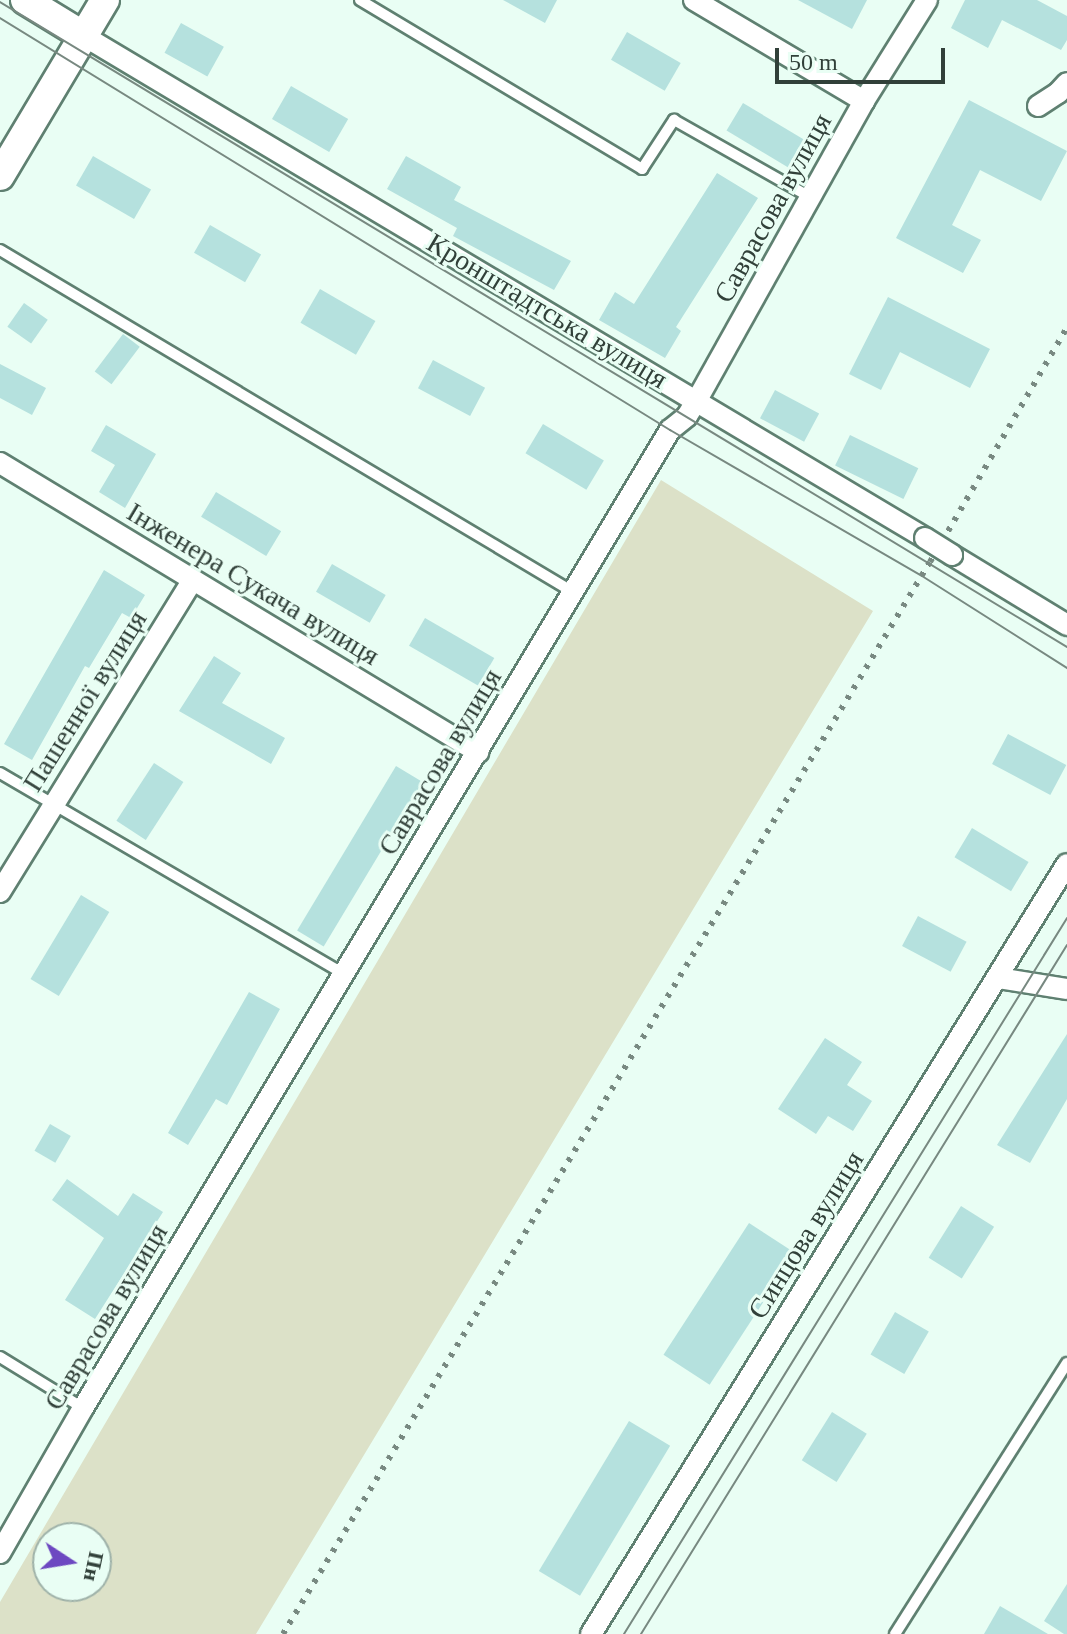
<!DOCTYPE html>
<html>
<head>
<meta charset="utf-8">
<style>
  body { margin:0 }
  #map { position:relative; width:1067px; height:1634px; overflow:hidden; background:#e9fef4; font-family:Georgia,serif }
  div>[style] { position:absolute }
  .green>* { inset:0; background:#dce1c8 }
  .building>* { inset:0; background:#b5e1de; transform-origin:0 0 }
  .roads { filter:drop-shadow(2px 0 #5f8071) drop-shadow(-2px 0 #5f8071) drop-shadow(0 2px #5f8071) drop-shadow(0 -2px #5f8071) }
  .lane>* { height:10px; margin:-5px; padding:0 5px; transform-origin:5px; border-radius:5px; background:#fff }
  .street>* { height:20px; margin:-10px; padding:0 10px; transform-origin:10px; border-radius:10px; background:#fff }
  .secondary>* { height:28px; margin:-14px; padding:0 14px; transform-origin:14px; border-radius:14px; background:#fff }
  .tram>* { height:2px; margin:-1px; padding:0 1px; transform-origin:1px; border-radius:1px; background:#788981 }
  .rail>* { height:6px; margin-top:-3px; transform-origin:0; background:repeating-linear-gradient(90deg,#788981 0 4px,transparent 0 12px) }
  .bridges { filter:drop-shadow(2px 0 #5f8071) drop-shadow(-2px 0 #5f8071) drop-shadow(0 2px #5f8071) drop-shadow(0 -2px #5f8071) }
  .street-bridge>* { height:20px; margin:-10px; padding:0 10px; transform-origin:10px; border-radius:10px; background:#fff }
  span { translate:-50% -50%; white-space:nowrap; text-align:center; line-height:1.15; -webkit-text-stroke:6px #e9fef4; paint-order:stroke }
  .street-label { font-size:28px; color:#314039 }
  .north { position:absolute; left:32px; top:1522px; width:80px; height:80px; box-sizing:border-box; background:#e9fef4; border:2px solid #9fb2a9; border-radius:50%; rotate:102deg; font-size:22px; font-weight:700; line-height:32px; text-align:center; color:#314039 }
  .north::after { content:''; display:block; margin:auto; width:28px; height:36px; background:#6d48c1; clip-path:polygon(50% 0,100% 100%,50% 72%,0 100%) }
  .scale { position:absolute; left:775px; top:48px; width:170px; height:36px; box-sizing:border-box; border:4px solid #314039; border-top:0; padding-left:10px; font-size:24px; line-height:28px; white-space:nowrap; color:#314039; -webkit-text-stroke:6px #e9fef4; paint-order:stroke }
</style>
</head>
<body>
<div id="map">
  <div class="green">
    <i style="clip-path:polygon(evenodd,661px 480px,873px 611px,256px 1634px,0 1634px,0 1602px,661px 480px,48px 1538px,96px 1538px,96px 1586px,48px 1586px,48px 1538px)"></i>
  </div>
  <div class="building">
    <i style="clip-path:polygon(503px 0,557px 0,545px 23px)"></i>
    <i style="clip-path:polygon(798px 0,867px 0,852px 29px)"></i>
    <i style="clip-path:polygon(965px 0,1037px 0,1067px 16px,1067px 40px,1061px 50px,1002px 20px,988px 48px,951px 28px)"></i>
    <i style="left:181px;top:23px;width:49px;height:34px;rotate:29deg"></i>
    <i style="left:627px;top:32px;width:62px;height:32px;rotate:30deg"></i>
    <i style="left:291px;top:86px;width:66px;height:38px;rotate:30deg"></i>
    <i style="clip-path:polygon(969px 100px,1067px 151px,1041px 201px,980px 170px,952px 225px,981px 240px,963px 273px,896px 238px)"></i>
    <i style="left:743px;top:103px;width:72px;height:32px;rotate:31deg"></i>
    <i style="left:93px;top:156px;width:67px;height:34px;rotate:30deg"></i>
    <i style="clip-path:polygon(406px 156px,461px 187px,454px 200px,571px 261px,554px 290px,453px 236px,457px 228px,387px 189px)"></i>
    <i style="clip-path:polygon(717px 173px,758px 198px,676px 327px,681px 331px,665px 358px,599px 320px,615px 292px,634px 304px)"></i>
    <i style="left:210px;top:225px;width:59px;height:32px;rotate:30deg"></i>
    <i style="left:320px;top:289px;width:64px;height:39px;rotate:30deg"></i>
    <i style="clip-path:polygon(888px 297px,990px 349px,970px 388px,900px 352px,881px 390px,849px 374px)"></i>
    <i style="left:24px;top:303px;width:29px;height:29px;rotate:35deg"></i>
    <i style="left:123px;top:334px;width:21px;height:47px;rotate:37deg"></i>
    <i style="left:433px;top:360px;width:59px;height:32px;rotate:28deg"></i>
    <i style="clip-path:polygon(0 364px,46px 388px,32px 415px,0 398px)"></i>
    <i style="left:775px;top:390px;width:50px;height:32px;rotate:28deg"></i>
    <i style="left:543px;top:424px;width:71px;height:34px;rotate:31deg"></i>
    <i style="clip-path:polygon(106px 425px,156px 454px,125px 508px,99px 492px,115px 465px,91px 451px)"></i>
    <i style="left:850px;top:435px;width:76px;height:34px;rotate:26deg"></i>
    <i style="left:216px;top:492px;width:76px;height:29px;rotate:31deg"></i>
    <i style="left:332px;top:564px;width:62px;height:32px;rotate:30deg"></i>
    <i style="clip-path:polygon(104px 570px,145px 595px,131px 618px,122px 613px,89px 668px,85px 666px,32px 760px,4px 744px)"></i>
    <i style="left:425px;top:618px;width:80px;height:32px;rotate:30deg"></i>
    <i style="clip-path:polygon(214px 656px,241px 673px,222px 703px,285px 738px,271px 764px,179px 711px)"></i>
    <i style="left:1008px;top:734px;width:66px;height:34px;rotate:28deg"></i>
    <i style="left:154px;top:763px;width:35px;height:69px;rotate:33deg"></i>
    <i style="left:396px;top:766px;width:31px;height:192px;rotate:31deg"></i>
    <i style="left:972px;top:828px;width:66px;height:34px;rotate:31deg"></i>
    <i style="left:81px;top:895px;width:33px;height:98px;rotate:31deg"></i>
    <i style="left:918px;top:916px;width:55px;height:34px;rotate:28deg"></i>
    <i style="clip-path:polygon(249px 992px,280px 1009px,227px 1105px,216px 1099px,188px 1145px,168px 1133px)"></i>
    <i style="clip-path:polygon(1067px 1034px,1067px 1099px,1030px 1163px,997px 1145px)"></i>
    <i style="clip-path:polygon(825px 1038px,862px 1062px,847px 1085px,872px 1101px,853px 1131px,828px 1116px,816px 1134px,778px 1109px)"></i>
    <i style="left:50px;top:1124px;width:24px;height:31px;rotate:30deg"></i>
    <i style="clip-path:polygon(67px 1179px,118px 1216px,133px 1193px,163px 1212px,95px 1319px,65px 1300px,104px 1238px,52px 1200px)"></i>
    <i style="left:961px;top:1206px;width:39px;height:61px;rotate:32deg"></i>
    <i style="left:749px;top:1223px;width:55px;height:157px;rotate:33deg"></i>
    <i style="left:895px;top:1312px;width:39px;height:49px;rotate:30deg"></i>
    <i style="left:832px;top:1412px;width:41px;height:57px;rotate:32deg"></i>
    <i style="left:629px;top:1421px;width:48px;height:175px;rotate:31deg"></i>
    <i style="clip-path:polygon(1067px 1584px,1067px 1634px,1064px 1634px,1044px 1621px)"></i>
    <i style="clip-path:polygon(1000px 1606px,1048px 1634px,984px 1634px)"></i>
  </div>
  <div class="roads">
    <div class="lane">
      <i style="left:360px;top:0;width:329px;rotate:30.9deg"></i>
      <i style="left:642px;top:169px;width:59px;rotate:-56.9deg"></i>
      <i style="left:674px;top:120px;width:159px;rotate:29.5deg"></i>
      <i style="left:0;top:250px;width:667px;rotate:30.83deg"></i>
      <i style="left:0;top:773px;width:398px;rotate:30.3deg"></i>
      <i style="left:0;top:1357px;width:97px;rotate:31.6deg"></i>
      <i style="left:895px;top:1634px;width:321px;rotate:-57.6deg"></i>
    </div>
    <div class="street">
      <i style="left:694px;top:0;width:198px;rotate:30.7deg"></i>
      <i style="left:84px;top:36px;width:979px;rotate:30.83deg"></i>
      <i style="left:1038px;top:106px;width:24px;rotate:-33deg"></i>
      <i style="left:1058px;top:93px;width:13px;rotate:-48deg"></i>
      <i style="left:0;top:463px;width:559px;rotate:31.16deg"></i>
      <i style="left:952px;top:555px;width:135px;rotate:31.3deg"></i>
      <i style="left:0;top:892px;width:367px;rotate:-58.3deg"></i>
      <i style="left:998px;top:978px;width:70px;rotate:9.1deg"></i>
      <i style="left:0;top:1553px;width:167px;rotate:-60.2deg"></i>
      <i style="left:83px;top:1408px;width:1141px;rotate:-59.03deg"></i>
      <i style="left:670px;top:430px;width:22px;rotate:-39deg"></i>
      <i style="left:687px;top:416px;width:19px;rotate:-58deg"></i>
      <i style="left:697px;top:400px;width:342px;rotate:-60.8deg"></i>
      <i style="left:864px;top:101px;width:119px;rotate:-58deg"></i>
      <i style="left:591px;top:1634px;width:905px;rotate:-58.28deg"></i>
    </div>
    <div class="secondary">
      <i style="left:25px;top:0;width:69px;rotate:31.4deg"></i>
      <i style="left:0;top:176px;width:205px;rotate:-59.2deg"></i>
    </div>
  </div>
  <div class="tram">
    <i style="left:0;top:2px;width:1247px;rotate:31.15deg"></i>
    <i style="left:0;top:18px;width:787px;rotate:31.59deg"></i>
    <i style="left:670px;top:430px;width:291px;rotate:30.1deg"></i>
    <i style="left:922px;top:576px;width:172px;rotate:32.4deg"></i>
    <i style="left:624px;top:1634px;width:842px;rotate:-58.25deg"></i>
    <i style="left:641px;top:1634px;width:810px;rotate:-58.27deg"></i>
  </div>
  <div class="rail">
    <i style="left:283px;top:1634px;width:1252px;rotate:-58.89deg"></i>
    <i style="left:930px;top:562px;width:271px;rotate:-59.7deg"></i>
  </div>
  <div class="bridges">
    <div class="street-bridge">
      <i style="left:925px;top:538px;width:32px;rotate:32deg"></i>
    </div>
  </div>
  <div class="street-label">
    <span style="left:773px;top:208px;rotate:-61deg">Саврасова вулиця</span>
    <span style="left:547px;top:311px;rotate:31deg">Кронштадтська вулиця</span>
    <span style="left:253px;top:584px;rotate:31deg">Інженера Сукача вулиця</span>
    <span style="left:85px;top:701px;rotate:-58deg">Пашенної вулиця</span>
    <span style="left:440px;top:762px;rotate:-59deg">Саврасова вулиця</span>
    <span style="left:806px;top:1235px;rotate:-58deg">Синцова вулиця</span>
    <span style="left:106px;top:1317px;rotate:-59deg">Саврасова вулиця</span>
  </div>
  <div class="north">Пн</div>
  <div class="scale">50 m</div>
</div>
</body>
</html>
